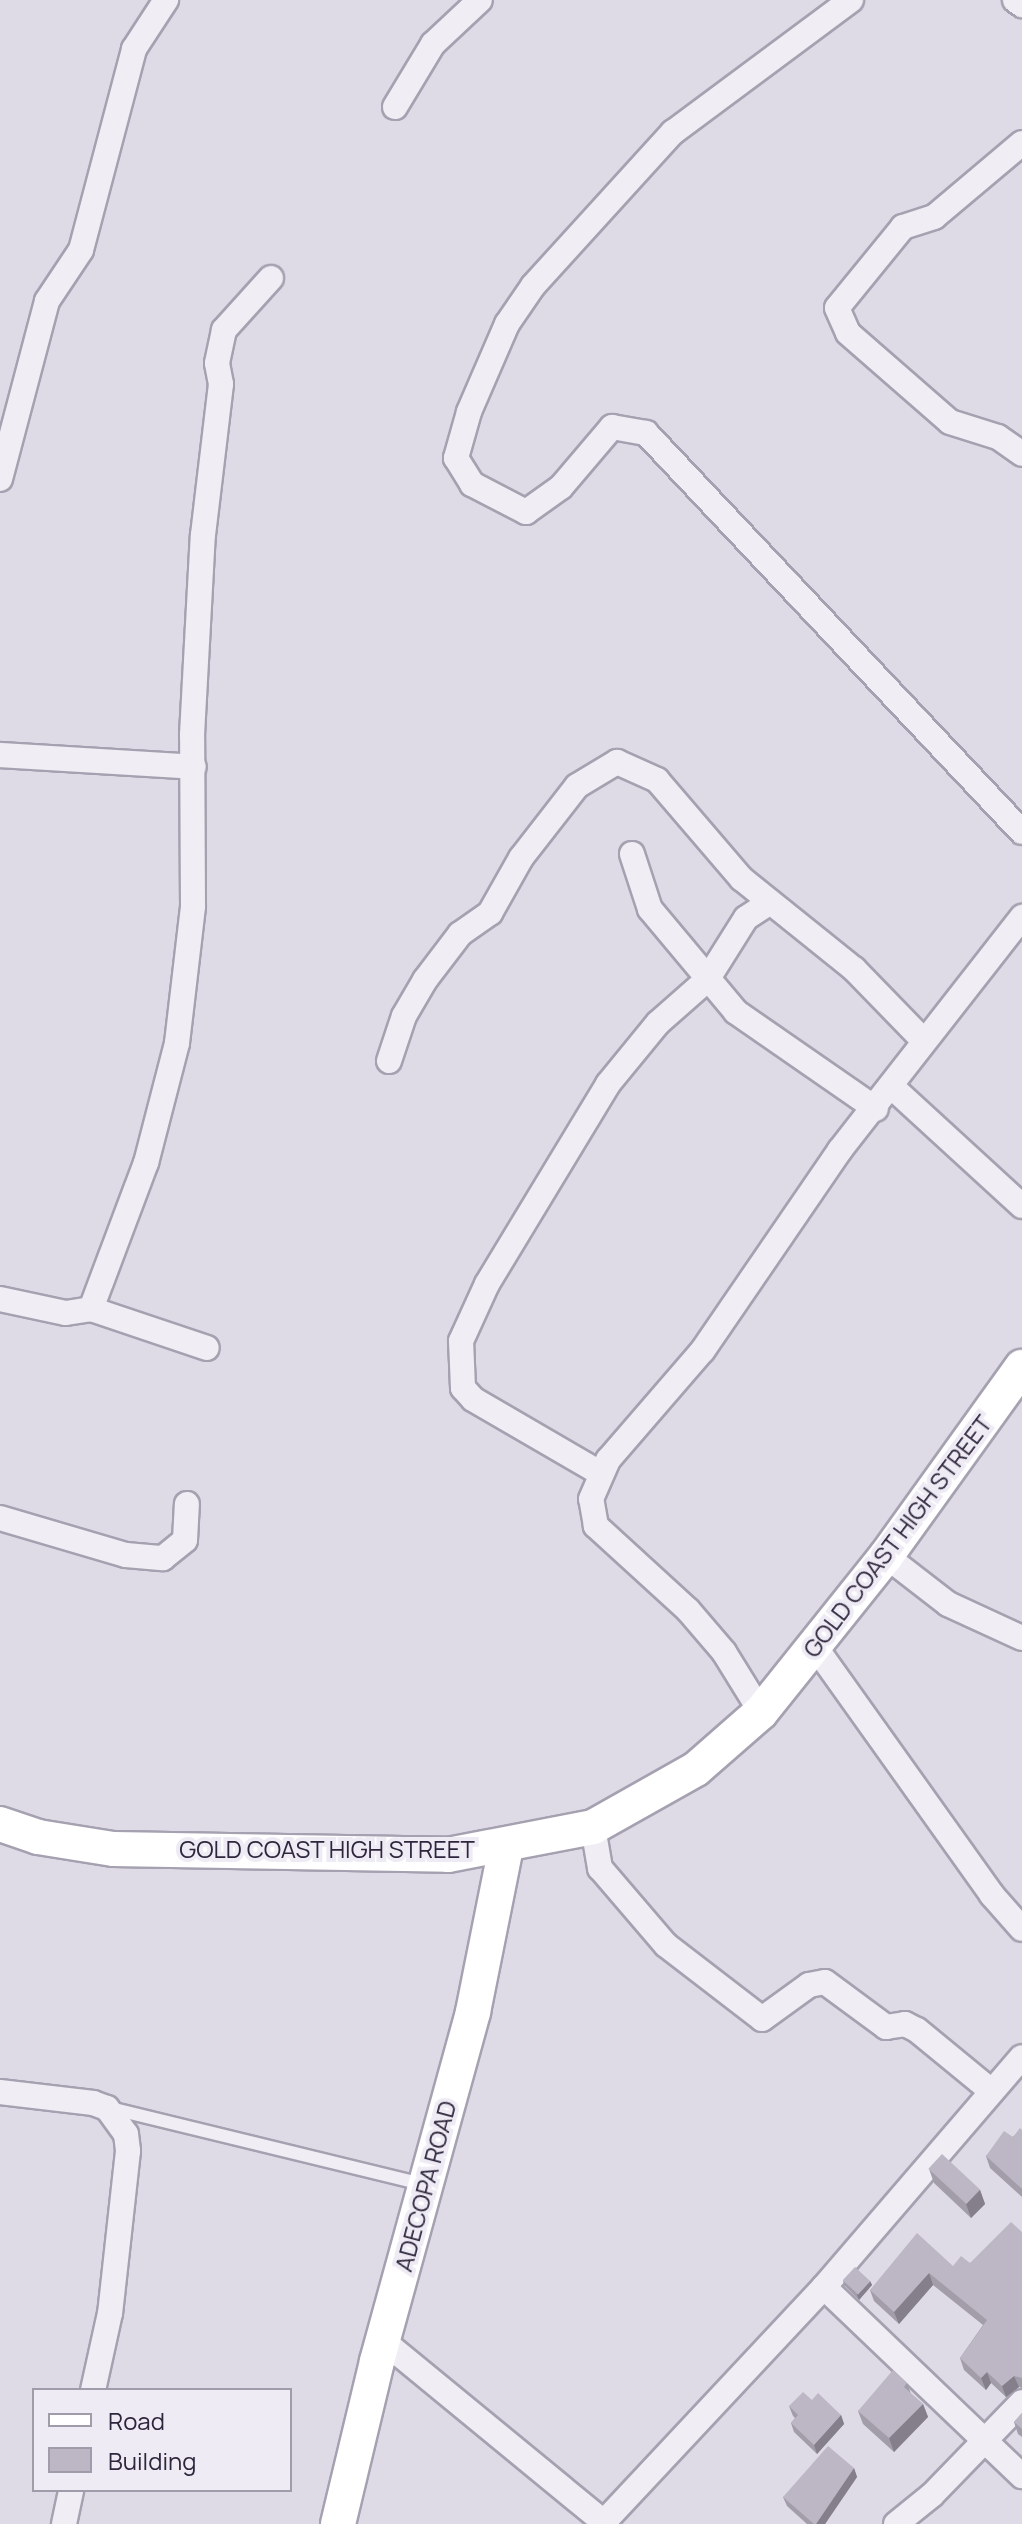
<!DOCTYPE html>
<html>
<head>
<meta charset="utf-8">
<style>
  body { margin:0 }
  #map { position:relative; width:1022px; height:2524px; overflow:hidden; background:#dfdbe6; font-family:Manrope,sans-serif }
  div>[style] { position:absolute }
  .roads { filter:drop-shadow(2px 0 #a6a1b0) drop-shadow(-2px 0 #a6a1b0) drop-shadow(0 2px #a6a1b0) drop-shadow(0 -2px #a6a1b0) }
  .lane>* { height:12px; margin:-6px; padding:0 6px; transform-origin:6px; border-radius:6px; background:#f0eef4 }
  .street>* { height:24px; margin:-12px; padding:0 12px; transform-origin:12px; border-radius:12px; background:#f0eef4 }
  .secondary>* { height:34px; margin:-17px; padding:0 17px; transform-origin:17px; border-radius:17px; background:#fff }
  .wall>* { inset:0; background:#a29da9 }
  .shaded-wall>* { inset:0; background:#847f8a }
  .building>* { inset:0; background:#bcb6c5; transform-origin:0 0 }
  span { translate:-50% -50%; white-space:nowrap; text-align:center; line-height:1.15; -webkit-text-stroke:8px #eeebf4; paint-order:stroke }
  .street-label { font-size:24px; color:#2e263c }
  .legend { position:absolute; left:32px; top:2388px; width:260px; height:104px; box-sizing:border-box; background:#eeebf4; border:2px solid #a19caa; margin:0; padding:10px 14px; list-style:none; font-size:24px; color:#2e263c }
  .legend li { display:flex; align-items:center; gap:16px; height:40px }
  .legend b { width:40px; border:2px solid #a19caa }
</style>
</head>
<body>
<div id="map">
  <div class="roads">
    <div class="lane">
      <i style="left:110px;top:2108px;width:321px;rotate:13.7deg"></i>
    </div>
    <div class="street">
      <i style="left:851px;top:0;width:222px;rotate:143.4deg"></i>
      <i style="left:673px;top:132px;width:208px;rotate:132.3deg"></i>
      <i style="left:533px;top:286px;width:46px;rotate:124.4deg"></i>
      <i style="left:507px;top:324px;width:96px;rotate:113.4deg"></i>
      <i style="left:469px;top:412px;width:48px;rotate:105.8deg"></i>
      <i style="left:456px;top:458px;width:31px;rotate:58deg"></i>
      <i style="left:472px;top:484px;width:61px;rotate:27.4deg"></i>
      <i style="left:526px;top:512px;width:43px;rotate:-35.5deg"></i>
      <i style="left:561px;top:487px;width:79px;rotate:-49.6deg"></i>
      <i style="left:612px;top:427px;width:35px;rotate:10deg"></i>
      <i style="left:646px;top:433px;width:548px;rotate:46.7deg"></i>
      <i style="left:1015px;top:0;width:9px;rotate:36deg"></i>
      <i style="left:395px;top:107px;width:74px;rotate:-58.9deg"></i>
      <i style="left:433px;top:44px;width:64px;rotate:-43.1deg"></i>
      <i style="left:1022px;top:143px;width:115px;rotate:139.9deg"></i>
      <i style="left:934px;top:217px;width:33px;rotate:162deg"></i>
      <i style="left:903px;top:227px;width:104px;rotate:129.2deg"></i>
      <i style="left:837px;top:308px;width:27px;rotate:66deg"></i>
      <i style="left:848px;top:333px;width:135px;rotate:41.1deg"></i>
      <i style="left:950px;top:422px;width:50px;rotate:17.4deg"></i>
      <i style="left:998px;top:437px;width:29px;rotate:35deg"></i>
      <i style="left:0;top:479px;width:184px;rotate:-75.2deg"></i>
      <i style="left:47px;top:301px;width:61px;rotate:-56.3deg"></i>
      <i style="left:81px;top:250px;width:208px;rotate:-75.2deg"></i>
      <i style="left:134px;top:49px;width:59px;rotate:-56.9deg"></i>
      <i style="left:0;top:755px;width:194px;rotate:3.5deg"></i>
      <i style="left:632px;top:854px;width:58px;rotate:71.9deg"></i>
      <i style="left:650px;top:909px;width:134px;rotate:50.1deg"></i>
      <i style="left:736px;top:1012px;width:170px;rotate:34.7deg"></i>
      <i style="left:389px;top:1061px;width:47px;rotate:-71.6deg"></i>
      <i style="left:404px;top:1016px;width:42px;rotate:-59.7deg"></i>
      <i style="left:425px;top:980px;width:58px;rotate:-52.7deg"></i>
      <i style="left:460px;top:934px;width:37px;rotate:-35deg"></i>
      <i style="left:490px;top:913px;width:63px;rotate:-60.6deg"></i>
      <i style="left:521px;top:858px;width:91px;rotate:-52.1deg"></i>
      <i style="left:577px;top:786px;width:47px;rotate:-31deg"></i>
      <i style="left:617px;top:762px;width:44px;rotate:24.2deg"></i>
      <i style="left:657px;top:780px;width:130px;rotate:49.4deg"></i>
      <i style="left:742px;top:879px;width:144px;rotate:38.8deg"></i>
      <i style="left:854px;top:969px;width:100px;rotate:45.8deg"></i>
      <i style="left:892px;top:1087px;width:176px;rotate:42.5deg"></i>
      <i style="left:0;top:1299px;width:67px;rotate:12deg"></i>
      <i style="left:66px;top:1313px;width:25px;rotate:-9deg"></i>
      <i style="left:91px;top:1309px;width:122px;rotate:18.6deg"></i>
      <i style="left:91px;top:1309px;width:156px;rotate:-69.4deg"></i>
      <i style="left:146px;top:1163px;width:124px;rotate:-75.5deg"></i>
      <i style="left:177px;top:1043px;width:138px;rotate:-83.3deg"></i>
      <i style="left:193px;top:906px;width:171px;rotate:-90.3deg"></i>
      <i style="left:192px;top:735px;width:200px;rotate:-86.9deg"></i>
      <i style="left:203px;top:535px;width:152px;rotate:-83.2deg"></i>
      <i style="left:221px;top:384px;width:21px;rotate:-101deg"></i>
      <i style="left:217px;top:363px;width:34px;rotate:-78deg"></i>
      <i style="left:224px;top:330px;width:70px;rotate:-47.9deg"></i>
      <i style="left:600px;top:1473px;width:147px;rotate:-149.8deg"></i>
      <i style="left:473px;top:1399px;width:15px;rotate:-132deg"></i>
      <i style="left:463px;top:1388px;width:47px;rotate:-92.4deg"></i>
      <i style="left:461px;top:1341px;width:63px;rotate:-65.5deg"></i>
      <i style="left:487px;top:1284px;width:234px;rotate:-58.8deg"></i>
      <i style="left:608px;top:1084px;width:79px;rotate:-50.7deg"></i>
      <i style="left:658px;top:1023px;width:65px;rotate:-41.3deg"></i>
      <i style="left:707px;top:980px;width:73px;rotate:-57.8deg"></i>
      <i style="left:746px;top:918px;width:27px;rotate:-33deg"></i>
      <i style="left:0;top:1518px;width:131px;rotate:16.4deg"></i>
      <i style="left:126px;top:1555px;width:37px;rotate:5deg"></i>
      <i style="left:163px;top:1558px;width:28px;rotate:-39deg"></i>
      <i style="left:185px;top:1540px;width:36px;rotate:-87deg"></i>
      <i style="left:886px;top:1556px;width:78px;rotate:37.7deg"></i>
      <i style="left:948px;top:1604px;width:81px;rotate:24.7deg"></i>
      <i style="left:816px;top:1648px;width:303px;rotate:54.5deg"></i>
      <i style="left:992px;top:1895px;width:45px;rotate:48.6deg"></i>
      <i style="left:761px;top:1712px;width:70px;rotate:-121.7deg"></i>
      <i style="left:724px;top:1652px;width:55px;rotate:-130.6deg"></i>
      <i style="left:688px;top:1610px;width:125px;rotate:-137.6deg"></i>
      <i style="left:596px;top:1526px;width:27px;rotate:-100deg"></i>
      <i style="left:591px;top:1499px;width:43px;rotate:-66.4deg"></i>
      <i style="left:608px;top:1460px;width:145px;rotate:-49.2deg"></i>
      <i style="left:703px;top:1350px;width:242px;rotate:-55.6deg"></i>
      <i style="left:840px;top:1150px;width:296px;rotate:-52deg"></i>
      <i style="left:593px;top:1827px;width:42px;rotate:80.3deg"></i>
      <i style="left:600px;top:1868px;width:101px;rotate:49.4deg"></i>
      <i style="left:666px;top:1945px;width:121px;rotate:37.6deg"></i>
      <i style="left:762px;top:2019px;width:58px;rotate:-35.9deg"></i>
      <i style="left:809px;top:1985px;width:16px;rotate:-11deg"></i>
      <i style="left:825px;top:1982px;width:76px;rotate:36.4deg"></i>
      <i style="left:886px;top:2027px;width:19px;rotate:-9deg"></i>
      <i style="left:905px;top:2024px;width:13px;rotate:27deg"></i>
      <i style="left:917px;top:2030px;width:94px;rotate:39.4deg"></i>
      <i style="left:0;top:2092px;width:94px;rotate:6.7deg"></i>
      <i style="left:93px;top:2103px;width:15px;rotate:20deg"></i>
      <i style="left:107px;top:2108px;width:32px;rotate:54deg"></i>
      <i style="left:126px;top:2134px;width:17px;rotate:83deg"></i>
      <i style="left:128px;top:2151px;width:163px;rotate:96.3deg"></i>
      <i style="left:110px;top:2313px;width:79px;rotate:102.4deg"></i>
      <i style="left:824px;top:2287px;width:274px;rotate:43.7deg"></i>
      <i style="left:382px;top:2340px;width:290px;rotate:39.4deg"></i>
      <i style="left:604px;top:2522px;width:322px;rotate:-46.9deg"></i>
      <i style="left:824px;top:2287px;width:303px;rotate:-49.3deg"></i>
      <i style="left:64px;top:2524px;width:35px;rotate:-78deg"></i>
      <i style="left:896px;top:2524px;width:46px;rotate:-38.9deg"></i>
      <i style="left:932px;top:2495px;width:129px;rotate:-45.9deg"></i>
    </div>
    <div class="secondary">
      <i style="left:0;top:1824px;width:40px;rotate:18.9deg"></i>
      <i style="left:38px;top:1837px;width:76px;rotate:9.1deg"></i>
      <i style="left:113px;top:1849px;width:335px;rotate:1deg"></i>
      <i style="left:448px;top:1855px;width:148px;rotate:-10.9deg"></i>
      <i style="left:593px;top:1827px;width:118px;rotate:-29.4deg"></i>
      <i style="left:696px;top:1769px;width:86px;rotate:-41.2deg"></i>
      <i style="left:761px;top:1712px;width:200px;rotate:-51.3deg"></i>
      <i style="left:886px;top:1556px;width:233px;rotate:-54.3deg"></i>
      <i style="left:338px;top:2524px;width:168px;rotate:-76.5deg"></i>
      <i style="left:377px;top:2361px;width:362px;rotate:-74.6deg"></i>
      <i style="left:473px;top:2012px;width:168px;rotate:-78.7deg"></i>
    </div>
  </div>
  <div class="wall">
    <i style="clip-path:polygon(1022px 2130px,1022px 2197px,990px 2168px,986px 2156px)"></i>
    <i style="clip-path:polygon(929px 2169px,980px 2190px,985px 2204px,971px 2218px,934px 2183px)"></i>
    <i style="clip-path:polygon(1022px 2232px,1022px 2388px,1019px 2387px,1006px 2397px,991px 2383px,986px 2390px,964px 2370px,960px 2358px,983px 2325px,933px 2285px,899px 2324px,874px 2301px,870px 2290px,953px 2266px,970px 2263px)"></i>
    <i style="clip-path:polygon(843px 2281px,870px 2281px,872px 2285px,859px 2300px,845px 2286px)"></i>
    <i style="clip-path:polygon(907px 2383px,911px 2394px,923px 2404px,928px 2417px,894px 2452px,863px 2424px,858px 2411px)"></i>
    <i style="clip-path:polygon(812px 2400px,841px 2415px,844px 2424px,817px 2454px,794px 2432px,791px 2423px,795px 2418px,793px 2416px,789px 2406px)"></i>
    <i style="clip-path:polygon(1022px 2413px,1022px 2437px,1018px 2434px,1014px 2422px)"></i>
    <i style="clip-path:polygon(854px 2468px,857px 2477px,825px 2524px,807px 2524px,787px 2506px,783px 2497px)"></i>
  </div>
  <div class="shaded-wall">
    <i style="clip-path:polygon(980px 2190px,985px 2204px,971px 2218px,966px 2204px)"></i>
    <i style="clip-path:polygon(929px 2273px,933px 2285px,899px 2324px,894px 2312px)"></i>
    <i style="clip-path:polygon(870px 2281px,872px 2285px,859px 2300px,857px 2295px)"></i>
    <i style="clip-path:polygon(987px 2372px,991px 2383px,986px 2390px,981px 2378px)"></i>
    <i style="clip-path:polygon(1014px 2376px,1019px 2387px,1006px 2397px,1002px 2386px)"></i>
    <i style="clip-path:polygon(923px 2404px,928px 2417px,894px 2452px,889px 2438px)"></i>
    <i style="clip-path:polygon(841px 2415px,844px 2424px,817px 2454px,814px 2445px)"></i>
    <i style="clip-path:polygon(854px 2468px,857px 2477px,825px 2524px,816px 2524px)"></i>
  </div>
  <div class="building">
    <i style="clip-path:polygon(1020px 2128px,1022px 2130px,1022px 2189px,986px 2156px,1004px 2131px,1013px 2137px)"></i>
    <i style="left:942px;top:2154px;width:52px;height:20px;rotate:43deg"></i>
    <i style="clip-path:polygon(1011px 2222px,1022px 2232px,1022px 2378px,1014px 2376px,1002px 2386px,987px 2372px,981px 2378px,960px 2358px,987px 2320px,929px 2273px,894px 2312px,870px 2290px,917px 2233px,953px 2266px,961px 2256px,970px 2263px)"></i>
    <i style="left:855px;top:2267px;width:21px;height:18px;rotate:43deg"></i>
    <i style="clip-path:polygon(893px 2370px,907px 2383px,904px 2387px,923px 2404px,889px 2438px,858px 2411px)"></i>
    <i style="clip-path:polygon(803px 2392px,812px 2400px,818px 2393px,841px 2415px,814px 2445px,791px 2423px,798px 2415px,789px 2406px)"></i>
    <i style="clip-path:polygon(1022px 2413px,1022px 2429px,1014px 2422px)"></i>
    <i style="clip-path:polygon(828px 2446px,854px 2468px,816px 2524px,814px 2524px,783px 2497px)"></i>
  </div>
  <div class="street-label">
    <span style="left:897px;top:1536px;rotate:-53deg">GOLD COAST HIGH STREET</span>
    <span style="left:327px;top:1849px">GOLD COAST HIGH STREET</span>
    <span style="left:425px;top:2186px;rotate:-75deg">ADECOPA ROAD</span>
  </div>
  <ul class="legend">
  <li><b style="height:10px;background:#fff"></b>Road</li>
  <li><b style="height:22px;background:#bcb6c5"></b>Building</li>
  </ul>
</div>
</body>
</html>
